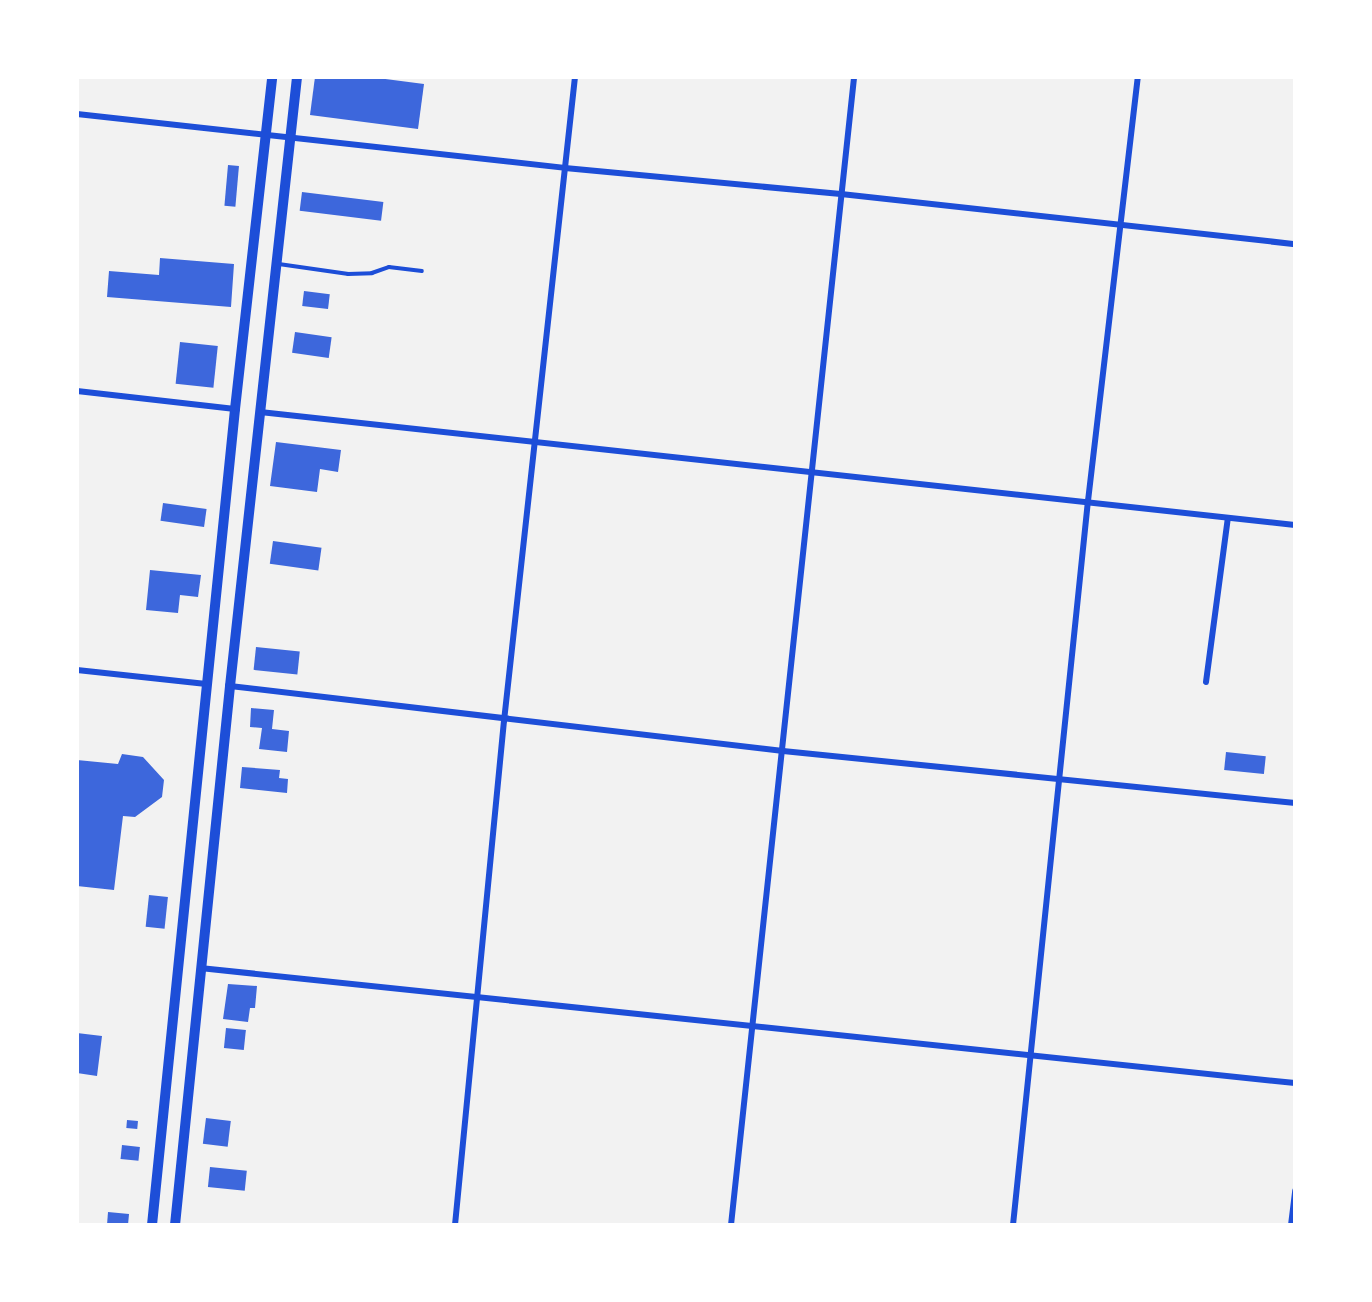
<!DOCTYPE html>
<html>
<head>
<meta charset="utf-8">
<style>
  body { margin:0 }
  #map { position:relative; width:1372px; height:1302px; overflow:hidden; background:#f2f2f2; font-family:Karla,sans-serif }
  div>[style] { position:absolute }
  .building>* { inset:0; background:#3d67dc; transform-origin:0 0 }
  .service>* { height:3.5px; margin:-1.75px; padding:0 1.75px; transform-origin:1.75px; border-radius:1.75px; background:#1d4ed8 }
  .minor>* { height:6px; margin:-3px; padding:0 3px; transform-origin:3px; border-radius:3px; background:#1d4ed8 }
  .trunk>* { height:10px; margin:-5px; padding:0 5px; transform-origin:5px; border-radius:5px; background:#1d4ed8 }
  span { translate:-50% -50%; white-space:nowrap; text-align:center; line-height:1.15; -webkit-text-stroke:5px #fff; paint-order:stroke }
  .frame { position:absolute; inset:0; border:79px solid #fff; pointer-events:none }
</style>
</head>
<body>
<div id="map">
  <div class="building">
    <i style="clip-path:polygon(315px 77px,370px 77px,424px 84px,418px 129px,310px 115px)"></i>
    <i style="left:228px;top:165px;width:11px;height:41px;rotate:5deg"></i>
    <i style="left:302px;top:192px;width:82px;height:19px;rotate:7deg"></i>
    <i style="clip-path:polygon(160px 258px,234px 264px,231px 307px,107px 297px,109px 271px,159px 275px)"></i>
    <i style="left:304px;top:291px;width:26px;height:15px;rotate:7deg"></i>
    <i style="left:295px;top:332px;width:37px;height:21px;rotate:8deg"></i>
    <i style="left:180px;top:342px;width:38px;height:42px;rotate:6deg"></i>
    <i style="clip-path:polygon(276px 442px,341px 450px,338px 472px,320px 469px,317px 492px,270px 486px)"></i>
    <i style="left:163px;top:503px;width:44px;height:18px;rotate:8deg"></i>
    <i style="left:273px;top:541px;width:49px;height:23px;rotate:8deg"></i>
    <i style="clip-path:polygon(150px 570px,201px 575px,198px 597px,180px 595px,178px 613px,146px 610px)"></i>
    <i style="left:256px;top:647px;width:44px;height:23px;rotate:6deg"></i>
    <i style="clip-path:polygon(251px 708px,274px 710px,272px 729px,289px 731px,287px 752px,259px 749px,262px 728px,250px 727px)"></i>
    <i style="left:1226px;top:752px;width:40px;height:18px;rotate:6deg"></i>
    <i style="clip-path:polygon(122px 754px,143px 757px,164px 780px,162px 797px,135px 817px,123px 816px,114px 890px,77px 886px,77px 760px,118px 764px)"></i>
    <i style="clip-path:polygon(242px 767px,280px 770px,279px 778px,288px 779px,287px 793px,240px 788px)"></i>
    <i style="left:149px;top:895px;width:19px;height:32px;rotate:6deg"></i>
    <i style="clip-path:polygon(228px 984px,257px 986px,255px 1008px,250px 1008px,248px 1022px,223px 1019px)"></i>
    <i style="left:226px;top:1028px;width:20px;height:20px;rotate:6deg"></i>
    <i style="clip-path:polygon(77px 1033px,102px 1036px,97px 1076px,77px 1073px)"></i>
    <i style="left:206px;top:1118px;width:25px;height:26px;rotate:7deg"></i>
    <i style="left:127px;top:1120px;width:11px;height:8px;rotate:5deg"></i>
    <i style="left:122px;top:1145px;width:18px;height:14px;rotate:6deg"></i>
    <i style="left:210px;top:1167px;width:37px;height:20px;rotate:6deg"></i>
    <i style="clip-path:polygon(108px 1212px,129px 1214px,128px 1225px,107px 1225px)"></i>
  </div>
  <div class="service">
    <i style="left:279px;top:264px;width:70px;rotate:8.2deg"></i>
    <i style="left:348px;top:274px;width:24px;rotate:-2deg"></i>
    <i style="left:372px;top:273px;width:18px;rotate:-19deg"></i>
    <i style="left:389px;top:267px;width:33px;rotate:7deg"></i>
  </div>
  <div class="minor">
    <i style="left:77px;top:114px;width:491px;rotate:6.3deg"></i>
    <i style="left:565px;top:168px;width:277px;rotate:5.4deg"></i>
    <i style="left:841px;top:194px;width:457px;rotate:6.3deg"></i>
    <i style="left:77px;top:391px;width:159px;rotate:6.5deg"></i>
    <i style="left:260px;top:412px;width:1041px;rotate:6.23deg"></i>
    <i style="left:77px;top:670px;width:130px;rotate:6.2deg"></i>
    <i style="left:1206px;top:682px;width:165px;rotate:-82.4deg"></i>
    <i style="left:230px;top:686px;width:557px;rotate:6.7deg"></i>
    <i style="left:783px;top:751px;width:515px;rotate:5.8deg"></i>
    <i style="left:200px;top:968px;width:1101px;rotate:6deg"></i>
    <i style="left:455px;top:1225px;width:506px;rotate:-84.45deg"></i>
    <i style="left:504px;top:721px;width:648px;rotate:-83.71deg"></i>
    <i style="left:731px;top:1225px;width:1155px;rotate:-83.88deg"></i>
    <i style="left:1013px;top:1225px;width:728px;rotate:-84.09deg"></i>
    <i style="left:1088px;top:501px;width:427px;rotate:-83.3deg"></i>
    <i style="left:1291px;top:1225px;width:35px;rotate:-83deg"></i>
  </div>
  <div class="trunk">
    <i style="left:152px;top:1225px;width:820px;rotate:-84.19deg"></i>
    <i style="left:235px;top:409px;width:334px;rotate:-83.6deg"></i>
    <i style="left:175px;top:1225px;width:542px;rotate:-84.17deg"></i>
    <i style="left:230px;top:686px;width:613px;rotate:-83.72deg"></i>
  </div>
  <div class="frame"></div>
</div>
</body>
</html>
